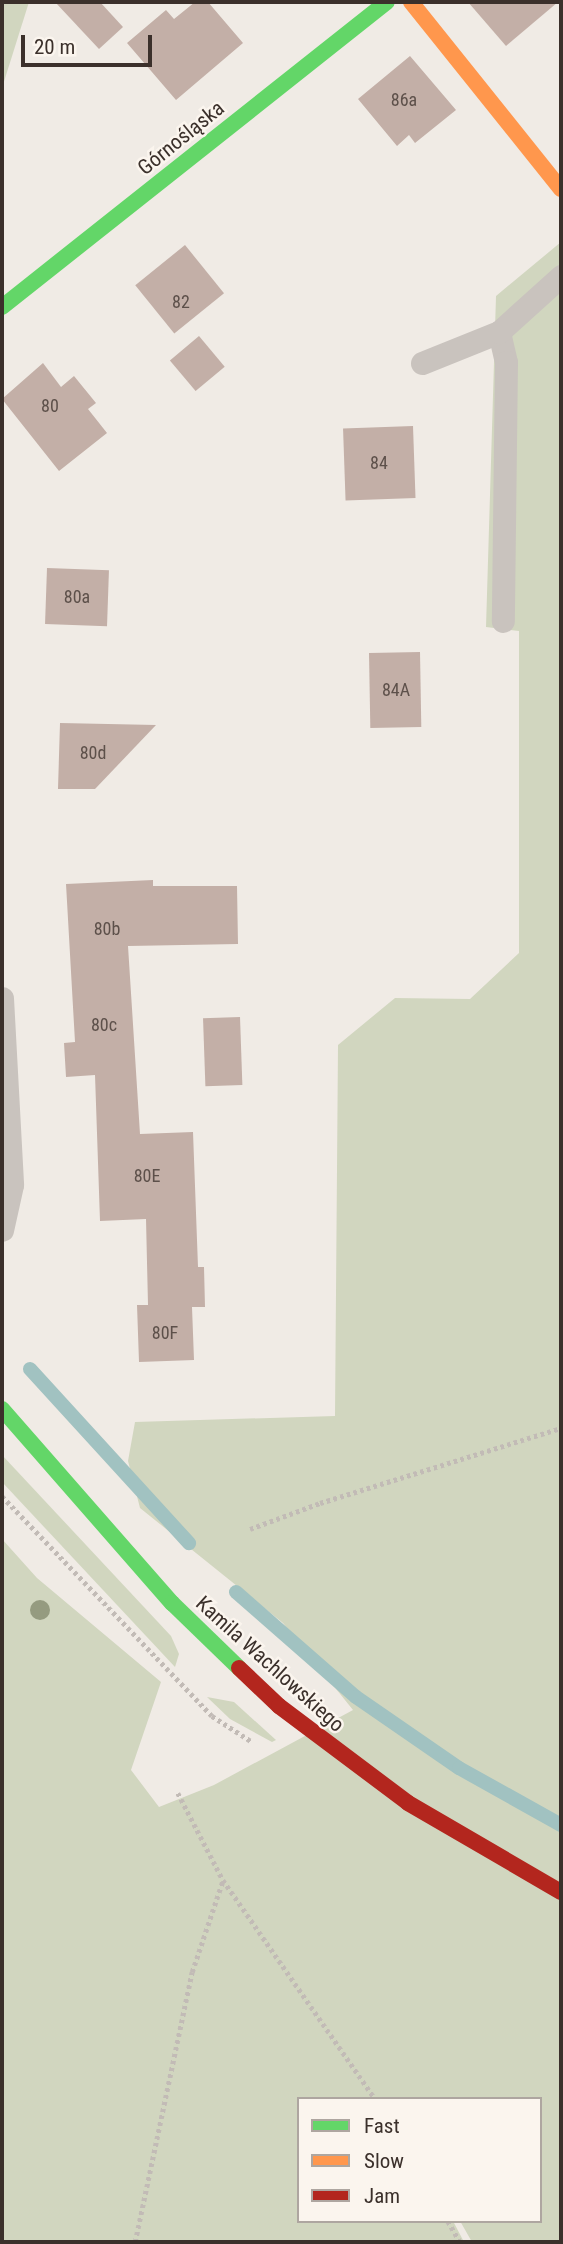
<!DOCTYPE html>
<html>
<head>
<meta charset="utf-8">
<style>
  body { margin:0 }
  #map { position:relative; width:563px; height:2244px; overflow:hidden; background:#f0ebe5; font-family:"Roboto Condensed",sans-serif }
  div>[style] { position:absolute }
  .green>* { inset:0; background:#d1d6bf }
  .stream>* { height:14px; margin:-7px; padding:0 7px; transform-origin:7px; border-radius:7px; background:#a1c2c1 }
  .building>* { inset:0; background:#c3afa7; transform-origin:0 0 }
  .path>* { height:4.5px; margin-top:-2.25px; transform-origin:0; background:repeating-linear-gradient(90deg,#c2bbb6 0 3.5px,transparent 0 7px) }
  .lane>* { height:23px; margin:-11.5px; padding:0 11.5px; transform-origin:11.5px; border-radius:11.5px; background:#c9c3be }
  .fast>* { height:16px; margin:-8px; padding:0 8px; transform-origin:8px; border-radius:8px; background:#63d668 }
  .slow>* { height:16px; margin:-8px; padding:0 8px; transform-origin:8px; border-radius:8px; background:#ff974d }
  .jam>* { height:16px; margin:-8px; padding:0 8px; transform-origin:8px; border-radius:8px; background:#b3261e }
  .trees>* { width:20px; height:20px; margin:-10px; border-radius:50%; background:#959b80 }
  span { translate:-50% -50%; white-space:nowrap; text-align:center; line-height:1.15; -webkit-text-stroke:5px #fbf5ee; paint-order:stroke }
  .number-label { font-size:18px; color:#5d504a }
  .number-label span { -webkit-text-stroke-width:0 }
  .street-label { font-size:21px; color:#3b302b }
  .frame { position:absolute; inset:0; border:4px solid #3b302b; pointer-events:none }
  .legend { position:absolute; left:297px; top:2097px; width:245px; height:126px; box-sizing:border-box; background:#fbf5ee; border:2px solid #aea6a0; margin:0; padding:9px 12px; list-style:none; font-size:21px; color:#3b302b }
  .legend li { display:flex; align-items:center; gap:14px; height:35px }
  .legend b { width:35px; border:2px solid #aea6a0 }
  .scale { position:absolute; left:21px; top:35px; width:131px; height:32px; box-sizing:border-box; border:4px solid #3b302b; border-top:0; padding-left:9px; font-size:21px; line-height:24px; white-space:nowrap; color:#3b302b; -webkit-text-stroke:5px #fbf5ee; paint-order:stroke }
</style>
</head>
<body>
<div id="map">
  <div class="green">
    <i style="clip-path:polygon(2px 2px,29px 2px,2px 88px)"></i>
    <i style="clip-path:polygon(561px 242px,561px 2242px,472px 2242px,460px 2221px,540px 2221px,540px 2099px,299px 2099px,299px 2221px,453px 2221px,464px 2242px,2px 2242px,2px 1539px,37px 1578px,161px 1682px,131px 1770px,159px 1807px,214px 1785px,353px 1710px,283px 1623px,140px 1508px,128px 1461px,135px 1422px,335px 1416px,338px 1045px,395px 998px,470px 999px,519px 953px,519px 631px,486px 627px,496px 296px)"></i>
    <i style="clip-path:polygon(2px 1455px,171px 1636px,179px 1654px,175px 1667px,2px 1482px)"></i>
    <i style="clip-path:polygon(207px 1697px,234px 1702px,276px 1740px,272px 1742px,230px 1719px)"></i>
  </div>
  <div class="stream">
    <i style="left:30px;top:1369px;width:236px;rotate:47.6deg"></i>
    <i style="left:236px;top:1592px;width:159px;rotate:41.2deg"></i>
    <i style="left:356px;top:1697px;width:125px;rotate:34.6deg"></i>
    <i style="left:459px;top:1768px;width:117px;rotate:29.2deg"></i>
  </div>
  <div class="building">
    <i style="clip-path:polygon(55px 2px,100px 2px,123px 27px,99px 49px)"></i>
    <i style="clip-path:polygon(195px 2px,208px 2px,243px 43px,176px 100px,127px 43px,166px 10px,174px 19px)"></i>
    <i style="clip-path:polygon(468px 2px,558px 2px,506px 46px)"></i>
    <i style="clip-path:polygon(410px 56px,456px 110px,415px 143px,409px 135px,397px 146px,358px 99px)"></i>
    <i style="left:185px;top:245px;width:62px;height:64px;rotate:51deg"></i>
    <i style="left:199px;top:336px;width:40px;height:38px;rotate:50deg"></i>
    <i style="clip-path:polygon(43px 363px,61px 387px,74px 376px,96px 403px,88px 409px,107px 433px,59px 471px,2px 399px)"></i>
    <i style="left:413px;top:426px;width:72px;height:70px;rotate:88deg"></i>
    <i style="left:47px;top:568px;width:62px;height:56px;rotate:2deg"></i>
    <i style="left:420px;top:652px;width:75px;height:51px;rotate:89deg"></i>
    <i style="clip-path:polygon(60px 723px,156px 725px,95px 789px,58px 789px)"></i>
    <i style="clip-path:polygon(153px 880px,153px 886px,237px 886px,238px 944px,128px 946px,140px 1134px,193px 1132px,198px 1267px,204px 1267px,205px 1307px,192px 1307px,194px 1360px,139px 1362px,137px 1305px,148px 1305px,146px 1219px,100px 1221px,95px 1075px,66px 1077px,64px 1043px,75px 1042px,66px 884px)"></i>
    <i style="left:240px;top:1017px;width:68px;height:37px;rotate:88deg"></i>
  </div>
  <div class="path">
    <i style="left:2px;top:1496px;width:304px;rotate:46.3deg"></i>
    <i style="left:212px;top:1716px;width:46px;rotate:32.7deg"></i>
    <i style="left:250px;top:1529px;width:75px;rotate:-20.4deg"></i>
    <i style="left:320px;top:1503px;width:252px;rotate:-17.3deg"></i>
    <i style="left:178px;top:1793px;width:98px;rotate:62.7deg"></i>
    <i style="left:223px;top:1880px;width:267px;rotate:55.2deg"></i>
    <i style="left:448px;top:2221px;width:24px;rotate:60deg"></i>
    <i style="left:135px;top:2242px;width:276px;rotate:-78.1deg"></i>
    <i style="left:192px;top:1972px;width:97px;rotate:-71.4deg"></i>
  </div>
  <div class="lane">
    <i style="left:499px;top:332px;width:31px;rotate:77deg"></i>
    <i style="left:506px;top:362px;width:259px;rotate:90.7deg"></i>
    <i style="left:422px;top:363px;width:83px;rotate:-21.9deg"></i>
    <i style="left:499px;top:332px;width:84px;rotate:-42.1deg"></i>
    <i style="left:2px;top:998px;width:187px;rotate:86.9deg"></i>
    <i style="left:12px;top:1185px;width:46px;rotate:102.5deg"></i>
  </div>
  <div class="fast">
    <i style="left:2px;top:307px;width:491px;rotate:-38.4deg"></i>
    <i style="left:2px;top:1409px;width:258px;rotate:48.8deg"></i>
    <i style="left:172px;top:1603px;width:93px;rotate:44.1deg"></i>
  </div>
  <div class="slow">
    <i style="left:411px;top:2px;width:240px;rotate:51.3deg"></i>
  </div>
  <div class="jam">
    <i style="left:239px;top:1668px;width:55px;rotate:43.5deg"></i>
    <i style="left:279px;top:1706px;width:161px;rotate:36.9deg"></i>
    <i style="left:408px;top:1803px;width:177px;rotate:30.2deg"></i>
  </div>
  <div class="trees">
    <i style="left:40px;top:1610px"></i>
  </div>
  <div class="number-label">
    <span style="left:404px;top:100px">86a</span>
    <span style="left:181px;top:302px">82</span>
    <span style="left:50px;top:406px">80</span>
    <span style="left:379px;top:463px">84</span>
    <span style="left:77px;top:597px">80a</span>
    <span style="left:396px;top:690px">84A</span>
    <span style="left:93px;top:753px">80d</span>
    <span style="left:107px;top:929px">80b</span>
    <span style="left:104px;top:1025px">80c</span>
    <span style="left:147px;top:1176px">80E</span>
    <span style="left:165px;top:1333px">80F</span>
  </div>
  <div class="street-label">
    <span style="left:181px;top:138px;rotate:-39deg">Górnośląska</span>
    <span style="left:270px;top:1664px;rotate:42deg">Kamila Wachlowskiego</span>
  </div>
  <div class="frame"></div>
  <ul class="legend">
  <li><b style="height:9px;background:#63d668"></b>Fast</li>
  <li><b style="height:9px;background:#ff974d"></b>Slow</li>
  <li><b style="height:9px;background:#b3261e"></b>Jam</li>
  </ul>
  <div class="scale">20 m</div>
</div>
</body>
</html>
